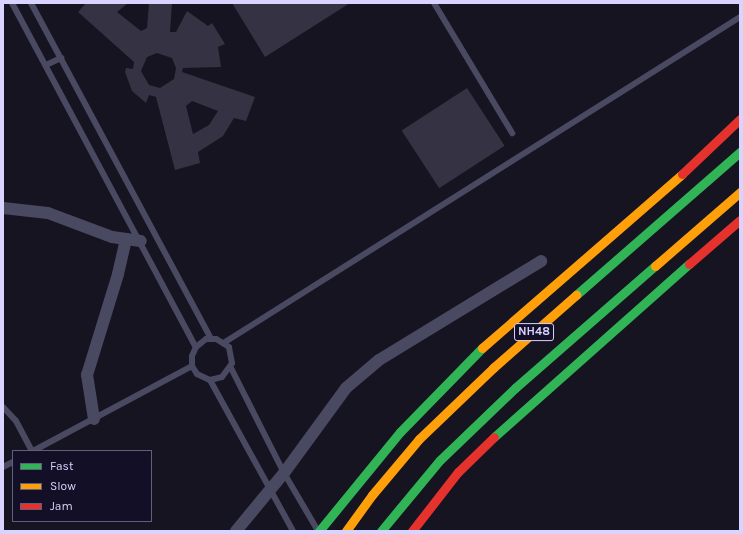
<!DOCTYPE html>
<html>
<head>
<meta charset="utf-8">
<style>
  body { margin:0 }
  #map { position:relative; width:743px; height:534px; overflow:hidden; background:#161421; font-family:Karla,sans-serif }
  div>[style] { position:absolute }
  .building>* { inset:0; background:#343243; transform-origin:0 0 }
  .lane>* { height:6px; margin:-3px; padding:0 3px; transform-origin:3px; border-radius:3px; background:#4a4962 }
  .street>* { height:12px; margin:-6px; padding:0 6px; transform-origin:6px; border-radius:6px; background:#4a4962 }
  .fast>* { height:9px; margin:-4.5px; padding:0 4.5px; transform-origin:4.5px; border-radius:4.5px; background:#30b455 }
  .slow>* { height:9px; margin:-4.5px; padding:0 4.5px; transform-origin:4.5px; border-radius:4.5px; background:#ff9f0a }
  .jam>* { height:9px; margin:-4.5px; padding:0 4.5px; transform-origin:4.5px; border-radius:4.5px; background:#e5322d }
  span { translate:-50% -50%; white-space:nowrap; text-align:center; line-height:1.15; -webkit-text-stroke:3px #130f26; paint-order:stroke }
  .shield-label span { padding:1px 3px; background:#130f26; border:1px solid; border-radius:3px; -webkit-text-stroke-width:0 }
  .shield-label { font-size:12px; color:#d9d4ff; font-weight:700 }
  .frame { position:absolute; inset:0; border:4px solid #d9d4ff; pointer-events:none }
  .legend { position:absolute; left:12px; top:450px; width:140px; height:72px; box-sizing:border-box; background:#130f26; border:1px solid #625e7d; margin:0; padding:5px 7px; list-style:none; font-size:12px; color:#d9d4ff }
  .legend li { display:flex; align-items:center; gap:8px; height:20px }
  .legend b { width:20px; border:1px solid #625e7d }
</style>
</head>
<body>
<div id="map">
  <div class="building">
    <i style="clip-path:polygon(evenodd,86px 3px,128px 3px,117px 12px,141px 31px,147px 28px,149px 3px,172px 3px,170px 32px,176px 32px,187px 11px,208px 26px,212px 23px,225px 44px,218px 47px,221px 67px,183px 68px,182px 72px,255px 97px,246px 121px,234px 118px,223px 136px,198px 152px,200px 163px,175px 170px,156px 97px,149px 95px,146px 103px,132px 91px,125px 72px,126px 68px,133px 69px,134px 62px,78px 12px,86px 3px,157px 53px,172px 58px,176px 68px,174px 79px,160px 88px,149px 85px,141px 71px,147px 57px,157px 53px,86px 3px,192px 101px,218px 111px,209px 125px,193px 134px,186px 106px,192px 101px)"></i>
    <i style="clip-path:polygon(232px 3px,350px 3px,265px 57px)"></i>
    <i style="left:467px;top:88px;width:69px;height:78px;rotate:57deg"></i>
  </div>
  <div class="lane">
    <i style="left:12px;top:3px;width:390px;rotate:61.9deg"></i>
    <i style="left:31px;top:3px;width:380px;rotate:61.8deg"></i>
    <i style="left:434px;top:3px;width:152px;rotate:59deg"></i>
    <i style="left:46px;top:65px;width:17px;rotate:-25deg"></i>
    <i style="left:225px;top:342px;width:609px;rotate:-32.25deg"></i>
    <i style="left:231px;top:368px;width:118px;rotate:63.2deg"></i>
    <i style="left:284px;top:473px;width:67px;rotate:59.6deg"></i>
    <i style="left:210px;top:380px;width:12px;rotate:-14deg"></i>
    <i style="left:222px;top:377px;width:17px;rotate:-54deg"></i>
    <i style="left:232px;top:363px;width:16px;rotate:-101deg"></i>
    <i style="left:229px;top:347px;width:15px;rotate:-148deg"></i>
    <i style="left:216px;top:339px;width:10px;rotate:180deg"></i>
    <i style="left:206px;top:339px;width:13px;rotate:141deg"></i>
    <i style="left:196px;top:347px;width:10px;rotate:114deg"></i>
    <i style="left:192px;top:356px;width:10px;rotate:90deg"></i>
    <i style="left:192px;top:366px;width:9px;rotate:58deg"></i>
    <i style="left:197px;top:374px;width:14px;rotate:25deg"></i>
    <i style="left:210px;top:380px;width:172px;rotate:61.2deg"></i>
    <i style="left:3px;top:407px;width:19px;rotate:47deg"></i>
    <i style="left:16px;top:421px;width:34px;rotate:62deg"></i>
    <i style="left:33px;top:451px;width:180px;rotate:-28.1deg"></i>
    <i style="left:3px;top:467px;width:11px;rotate:-27deg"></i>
  </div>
  <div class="street">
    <i style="left:3px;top:208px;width:45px;rotate:6.3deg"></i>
    <i style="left:48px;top:213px;width:68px;rotate:20.6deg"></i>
    <i style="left:112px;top:237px;width:29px;rotate:8deg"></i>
    <i style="left:94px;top:419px;width:45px;rotate:-99deg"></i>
    <i style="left:87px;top:375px;width:106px;rotate:-72.9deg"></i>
    <i style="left:118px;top:274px;width:36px;rotate:-77deg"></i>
    <i style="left:236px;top:531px;width:75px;rotate:-50.4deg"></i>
    <i style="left:284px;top:473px;width:105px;rotate:-53.9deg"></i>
    <i style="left:346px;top:388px;width:43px;rotate:-40.3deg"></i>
    <i style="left:379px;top:360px;width:190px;rotate:-31.4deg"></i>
  </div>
  <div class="fast">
    <i style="left:576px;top:295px;width:218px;rotate:-41.1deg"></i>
    <i style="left:494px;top:437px;width:261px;rotate:-41.6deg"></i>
    <i style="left:319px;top:531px;width:128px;rotate:-50.7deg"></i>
    <i style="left:400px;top:432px;width:117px;rotate:-45.7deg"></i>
    <i style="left:381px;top:531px;width:92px;rotate:-50.3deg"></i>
    <i style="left:440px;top:460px;width:104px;rotate:-43.8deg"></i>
    <i style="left:515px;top:388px;width:186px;rotate:-41.1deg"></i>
  </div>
  <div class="slow">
    <i style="left:655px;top:266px;width:113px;rotate:-41deg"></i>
    <i style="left:482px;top:348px;width:265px;rotate:-41deg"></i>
    <i style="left:346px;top:531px;width:44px;rotate:-54.2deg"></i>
    <i style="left:372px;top:495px;width:73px;rotate:-50deg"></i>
    <i style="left:419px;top:439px;width:103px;rotate:-43.8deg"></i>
    <i style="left:493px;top:368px;width:111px;rotate:-41.3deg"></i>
  </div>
  <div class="jam">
    <i style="left:682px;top:174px;width:80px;rotate:-43.5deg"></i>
    <i style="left:689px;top:264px;width:67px;rotate:-40.8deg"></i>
    <i style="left:412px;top:531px;width:75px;rotate:-52.1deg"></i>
    <i style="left:458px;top:472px;width:50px;rotate:-44.2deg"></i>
  </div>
  <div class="shield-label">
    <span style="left:534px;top:332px">NH48</span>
  </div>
  <div class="frame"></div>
  <ul class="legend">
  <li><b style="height:5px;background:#30b455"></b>Fast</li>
  <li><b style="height:5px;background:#ff9f0a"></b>Slow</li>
  <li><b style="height:5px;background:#e5322d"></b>Jam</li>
  </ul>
</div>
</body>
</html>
